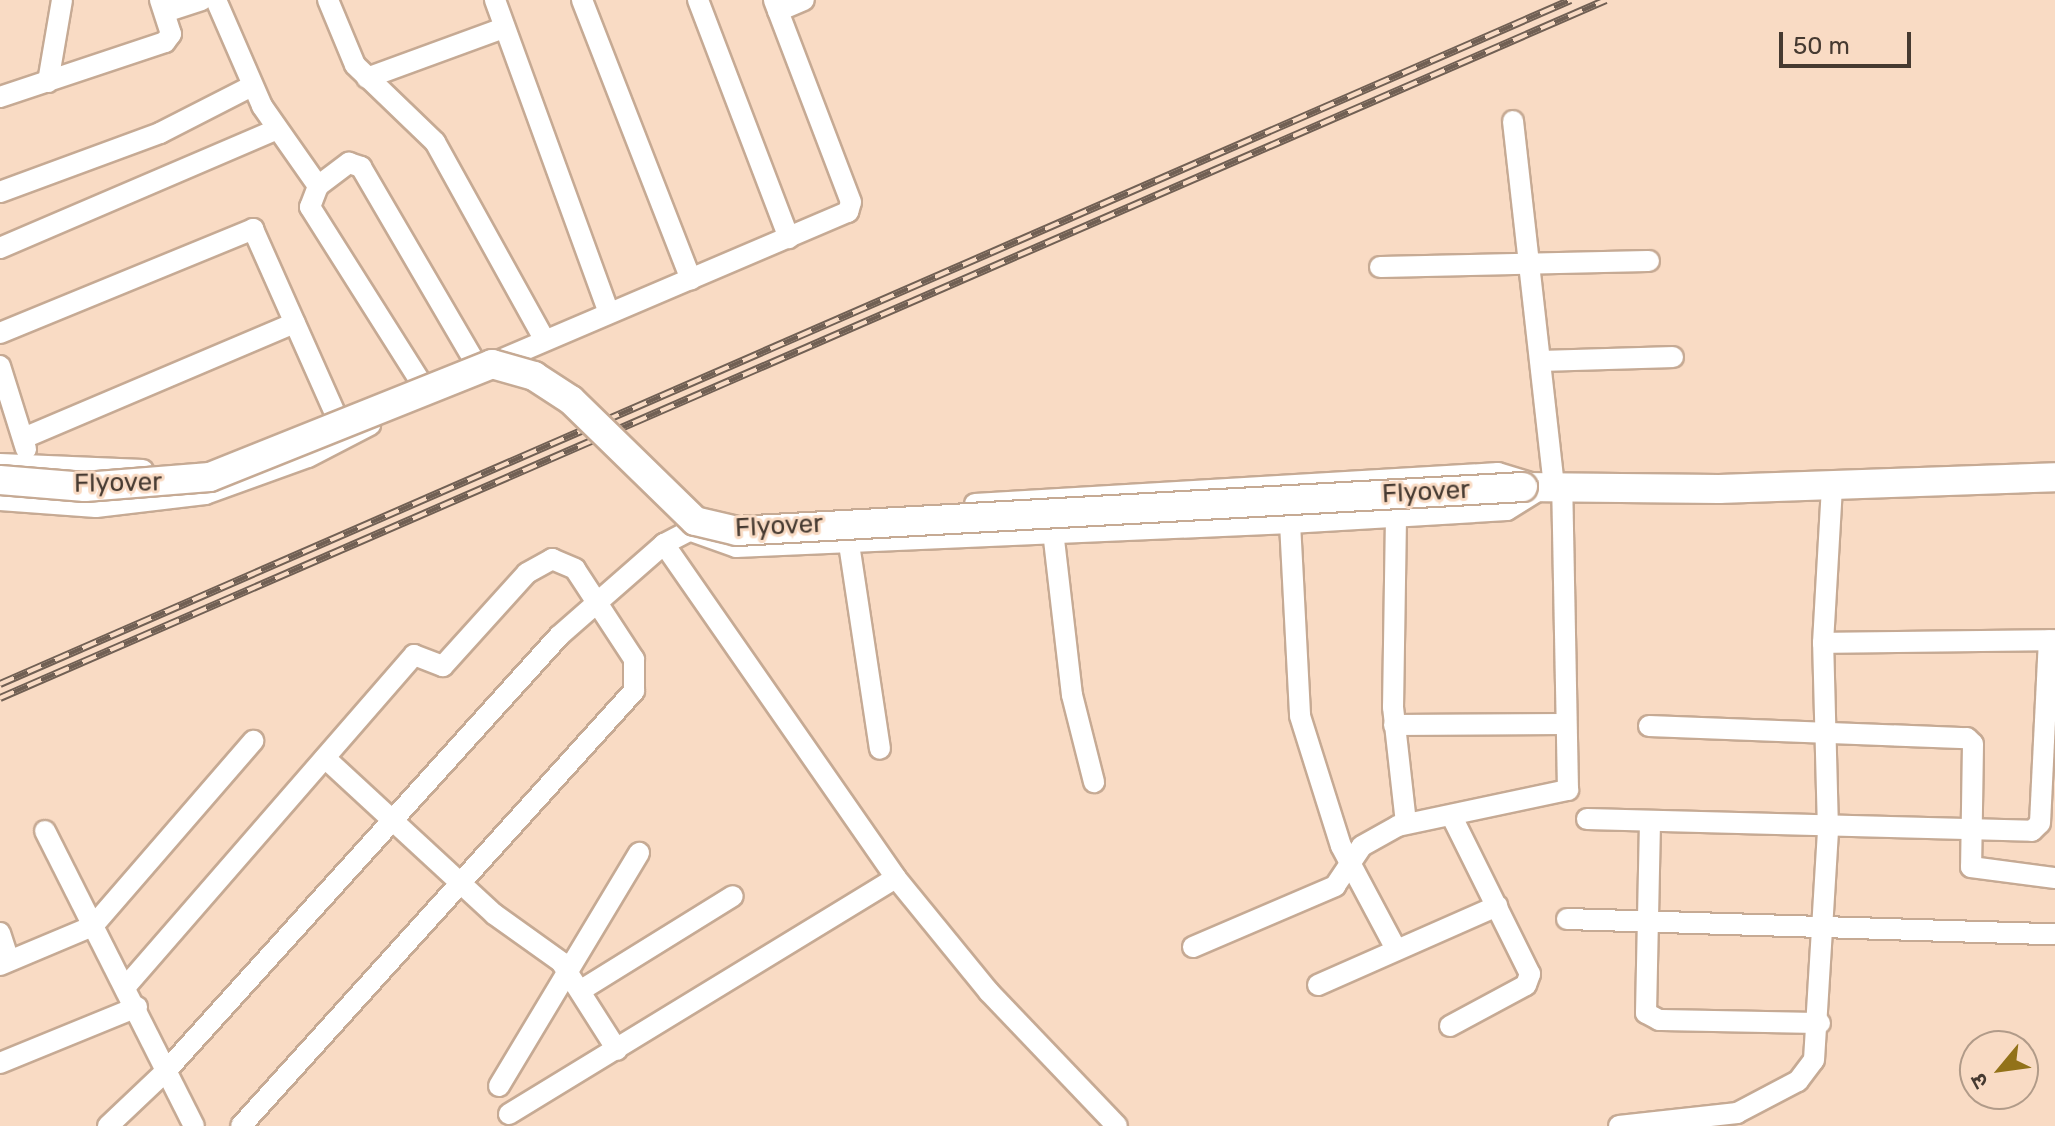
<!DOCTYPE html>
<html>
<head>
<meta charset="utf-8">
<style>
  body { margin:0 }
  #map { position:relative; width:2055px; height:1126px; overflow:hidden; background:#f9dbc4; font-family:Rubik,"Noto Sans Devanagari",sans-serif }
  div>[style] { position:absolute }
  .roads { filter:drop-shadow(2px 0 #c6aa94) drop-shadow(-2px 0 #c6aa94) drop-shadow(0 2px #c6aa94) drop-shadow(0 -2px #c6aa94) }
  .street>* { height:20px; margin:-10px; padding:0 10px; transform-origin:10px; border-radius:10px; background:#fff }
  .secondary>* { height:28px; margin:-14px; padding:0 14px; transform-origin:14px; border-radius:14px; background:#fff }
  .rail>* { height:8px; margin-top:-4px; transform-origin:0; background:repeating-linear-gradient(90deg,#f9dbc4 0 15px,#716054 0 30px); box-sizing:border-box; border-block:2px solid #716054 }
  .bridges { filter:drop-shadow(2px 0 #c6aa94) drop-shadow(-2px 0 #c6aa94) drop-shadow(0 2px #c6aa94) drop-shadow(0 -2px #c6aa94) }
  .secondary-bridge>* { height:28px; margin:-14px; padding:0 14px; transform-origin:14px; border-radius:14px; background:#fff }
  span { translate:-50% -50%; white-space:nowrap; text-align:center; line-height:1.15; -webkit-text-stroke:6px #f9dbc4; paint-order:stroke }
  .street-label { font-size:26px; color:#463a31 }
  .north { position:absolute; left:1959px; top:1030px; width:80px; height:80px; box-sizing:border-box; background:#f9dbc4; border:2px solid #b19b89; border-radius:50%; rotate:241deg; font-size:22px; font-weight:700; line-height:32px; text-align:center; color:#463a31 }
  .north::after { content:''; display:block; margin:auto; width:28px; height:36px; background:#927219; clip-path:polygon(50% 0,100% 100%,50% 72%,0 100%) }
  .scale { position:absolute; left:1779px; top:32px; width:132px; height:36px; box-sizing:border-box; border:4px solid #463a31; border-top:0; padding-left:10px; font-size:24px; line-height:28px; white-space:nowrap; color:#463a31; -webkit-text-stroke:6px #f9dbc4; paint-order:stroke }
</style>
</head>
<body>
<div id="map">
  <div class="roads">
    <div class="street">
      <i style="left:216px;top:0;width:116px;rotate:66.5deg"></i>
      <i style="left:262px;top:106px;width:98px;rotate:55deg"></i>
      <i style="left:328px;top:0;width:70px;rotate:67.4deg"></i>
      <i style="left:355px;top:65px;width:111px;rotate:43.9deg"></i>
      <i style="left:435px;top:142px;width:225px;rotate:61deg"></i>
      <i style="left:495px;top:0;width:333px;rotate:70deg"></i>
      <i style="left:582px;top:0;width:300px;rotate:68.7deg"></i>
      <i style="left:698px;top:0;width:255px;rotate:69.1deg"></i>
      <i style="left:778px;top:11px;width:28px;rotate:-23deg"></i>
      <i style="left:165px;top:12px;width:38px;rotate:-18deg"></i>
      <i style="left:367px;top:78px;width:143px;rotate:-20.1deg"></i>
      <i style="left:48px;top:82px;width:83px;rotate:-80.3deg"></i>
      <i style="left:0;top:97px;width:174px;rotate:-18.4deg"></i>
      <i style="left:165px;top:42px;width:10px;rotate:-53deg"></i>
      <i style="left:171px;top:34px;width:36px;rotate:-108deg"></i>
      <i style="left:1513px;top:121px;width:367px;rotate:83.6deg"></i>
      <i style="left:0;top:192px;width:171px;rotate:-20.2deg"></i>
      <i style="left:160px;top:133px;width:103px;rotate:-27.1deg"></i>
      <i style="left:0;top:248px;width:301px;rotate:-23.2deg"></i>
      <i style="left:1380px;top:267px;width:269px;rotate:-1.3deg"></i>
      <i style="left:0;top:333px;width:274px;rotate:-22.3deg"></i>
      <i style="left:253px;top:229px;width:207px;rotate:66deg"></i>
      <i style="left:1542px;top:361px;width:131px;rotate:-1.7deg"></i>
      <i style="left:0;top:366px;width:87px;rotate:72.6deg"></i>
      <i style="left:484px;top:367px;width:396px;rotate:-23.1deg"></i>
      <i style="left:848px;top:212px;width:10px;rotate:-73deg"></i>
      <i style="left:851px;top:202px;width:216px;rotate:-110.9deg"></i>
      <i style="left:420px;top:381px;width:206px;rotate:-122.3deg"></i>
      <i style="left:310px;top:207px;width:22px;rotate:-69deg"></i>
      <i style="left:318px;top:186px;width:39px;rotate:-37deg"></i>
      <i style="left:349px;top:163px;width:13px;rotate:18deg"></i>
      <i style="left:361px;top:167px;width:222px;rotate:59.7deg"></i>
      <i style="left:26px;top:437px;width:292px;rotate:-23deg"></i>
      <i style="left:0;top:464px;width:143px;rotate:2.4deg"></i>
      <i style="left:0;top:500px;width:96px;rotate:4.2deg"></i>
      <i style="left:96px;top:507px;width:110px;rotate:-6.8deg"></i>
      <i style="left:205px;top:494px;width:109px;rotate:-19.8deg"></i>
      <i style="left:308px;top:457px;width:70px;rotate:-27.3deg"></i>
      <i style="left:1396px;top:517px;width:190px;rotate:90.9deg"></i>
      <i style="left:1393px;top:707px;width:117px;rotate:83.6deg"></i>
      <i style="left:1290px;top:523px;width:193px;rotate:87deg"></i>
      <i style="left:1300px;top:716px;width:136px;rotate:72.5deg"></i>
      <i style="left:1341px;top:846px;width:117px;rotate:61.9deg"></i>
      <i style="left:686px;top:529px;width:53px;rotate:19.8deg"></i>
      <i style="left:736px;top:547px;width:555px;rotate:-2.48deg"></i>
      <i style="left:1290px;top:523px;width:217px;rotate:-3.4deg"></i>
      <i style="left:1507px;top:510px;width:44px;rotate:-31.9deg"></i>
      <i style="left:1544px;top:487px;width:48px;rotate:-163.1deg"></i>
      <i style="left:1498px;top:473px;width:524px;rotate:176.61deg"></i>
      <i style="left:1053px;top:531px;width:165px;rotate:83.4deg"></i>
      <i style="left:1072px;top:695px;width:90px;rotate:75.8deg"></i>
      <i style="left:664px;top:544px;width:407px;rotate:55.2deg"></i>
      <i style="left:896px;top:878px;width:147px;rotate:50.8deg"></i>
      <i style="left:989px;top:992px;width:185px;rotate:46.3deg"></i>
      <i style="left:849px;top:544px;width:207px;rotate:81.4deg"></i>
      <i style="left:1823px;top:643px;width:232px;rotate:-0.7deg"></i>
      <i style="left:1394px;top:725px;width:170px;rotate:-0.3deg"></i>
      <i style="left:1649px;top:726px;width:318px;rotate:2.2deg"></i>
      <i style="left:1967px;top:738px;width:8px;rotate:45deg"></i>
      <i style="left:1973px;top:744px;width:123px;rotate:90.9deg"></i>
      <i style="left:1971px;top:867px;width:85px;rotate:7.5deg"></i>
      <i style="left:325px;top:758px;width:230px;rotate:42.7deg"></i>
      <i style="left:494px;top:914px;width:82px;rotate:35.6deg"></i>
      <i style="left:561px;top:962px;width:104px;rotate:57.5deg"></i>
      <i style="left:1587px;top:819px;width:445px;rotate:1.5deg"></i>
      <i style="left:2032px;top:831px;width:11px;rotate:-45deg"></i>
      <i style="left:2040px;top:823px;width:183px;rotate:-87.2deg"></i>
      <i style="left:1650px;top:822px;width:191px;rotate:91.2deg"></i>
      <i style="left:1646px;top:1013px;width:15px;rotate:28deg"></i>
      <i style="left:1659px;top:1020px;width:161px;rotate:1.1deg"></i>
      <i style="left:45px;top:831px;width:330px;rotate:63.2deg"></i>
      <i style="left:1567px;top:919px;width:488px;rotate:1.8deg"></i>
      <i style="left:0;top:933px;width:29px;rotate:72deg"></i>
      <i style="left:1193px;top:947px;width:155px;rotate:-23.2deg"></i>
      <i style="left:1335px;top:886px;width:48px;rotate:-56deg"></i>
      <i style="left:1362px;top:846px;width:41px;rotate:-29.1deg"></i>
      <i style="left:1398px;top:826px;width:174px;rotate:-12deg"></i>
      <i style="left:1568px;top:790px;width:304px;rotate:-91.1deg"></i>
      <i style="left:0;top:965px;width:101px;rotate:-22.8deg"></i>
      <i style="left:93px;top:926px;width:245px;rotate:-49.1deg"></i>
      <i style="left:128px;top:984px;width:436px;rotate:-49deg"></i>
      <i style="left:414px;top:655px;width:31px;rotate:21deg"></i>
      <i style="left:443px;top:666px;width:125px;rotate:-47.9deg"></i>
      <i style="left:527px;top:573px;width:29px;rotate:-29deg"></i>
      <i style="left:552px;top:559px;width:25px;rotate:23deg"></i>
      <i style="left:575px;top:569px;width:108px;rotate:56.8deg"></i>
      <i style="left:634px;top:659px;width:32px;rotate:90deg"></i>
      <i style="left:634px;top:691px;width:586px;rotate:132.1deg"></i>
      <i style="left:1318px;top:985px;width:196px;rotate:-23.8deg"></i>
      <i style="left:583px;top:989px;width:176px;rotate:-31.8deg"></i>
      <i style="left:1450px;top:1026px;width:86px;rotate:-28.3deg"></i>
      <i style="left:1526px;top:985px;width:12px;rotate:-70deg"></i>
      <i style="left:1530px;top:974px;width:175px;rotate:-116.4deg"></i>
      <i style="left:0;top:1063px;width:148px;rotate:-22.2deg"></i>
      <i style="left:499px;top:1086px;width:272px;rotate:-59deg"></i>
      <i style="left:509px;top:1114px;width:453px;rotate:-31.4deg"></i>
      <i style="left:108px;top:1126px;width:80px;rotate:-43.5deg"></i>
      <i style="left:166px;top:1071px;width:586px;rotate:-47.9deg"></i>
      <i style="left:559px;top:636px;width:140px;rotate:-41.2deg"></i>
      <i style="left:664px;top:544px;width:50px;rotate:-27.6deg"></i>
      <i style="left:1619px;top:1126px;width:119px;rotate:-6.3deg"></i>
      <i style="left:1737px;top:1113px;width:69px;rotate:-27.7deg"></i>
      <i style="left:1798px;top:1081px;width:26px;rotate:-53deg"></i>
      <i style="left:1814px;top:1060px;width:230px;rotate:-86.5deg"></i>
      <i style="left:1828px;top:830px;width:187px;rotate:-91.5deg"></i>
      <i style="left:1823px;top:643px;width:157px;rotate:-86.7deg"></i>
    </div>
    <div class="secondary">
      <i style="left:1523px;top:487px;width:196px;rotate:0.6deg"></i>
      <i style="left:1719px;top:489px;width:336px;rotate:-2deg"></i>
    </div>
  </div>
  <div class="rail">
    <i style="left:0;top:684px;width:1713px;rotate:-23.53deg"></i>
    <i style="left:0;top:698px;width:1751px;rotate:-23.49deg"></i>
  </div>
  <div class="bridges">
    <div class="secondary-bridge">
      <i style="left:0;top:480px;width:85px;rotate:4.7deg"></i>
      <i style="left:85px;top:487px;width:125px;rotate:-4.6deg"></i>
      <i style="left:210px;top:477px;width:304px;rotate:-21.8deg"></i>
      <i style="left:492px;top:364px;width:44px;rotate:15.9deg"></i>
      <i style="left:534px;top:376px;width:44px;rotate:33deg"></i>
      <i style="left:571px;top:400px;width:173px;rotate:44.3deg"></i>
      <i style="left:695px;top:521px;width:43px;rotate:13.4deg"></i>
      <i style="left:737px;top:531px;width:787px;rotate:-3.2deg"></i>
    </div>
  </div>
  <div class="street-label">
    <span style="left:118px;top:483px;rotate:-1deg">Flyover</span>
    <span style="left:1426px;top:492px;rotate:-3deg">Flyover</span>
    <span style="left:779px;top:526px;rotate:-3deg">Flyover</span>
  </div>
  <div class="north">उ</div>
  <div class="scale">50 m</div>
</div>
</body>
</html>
